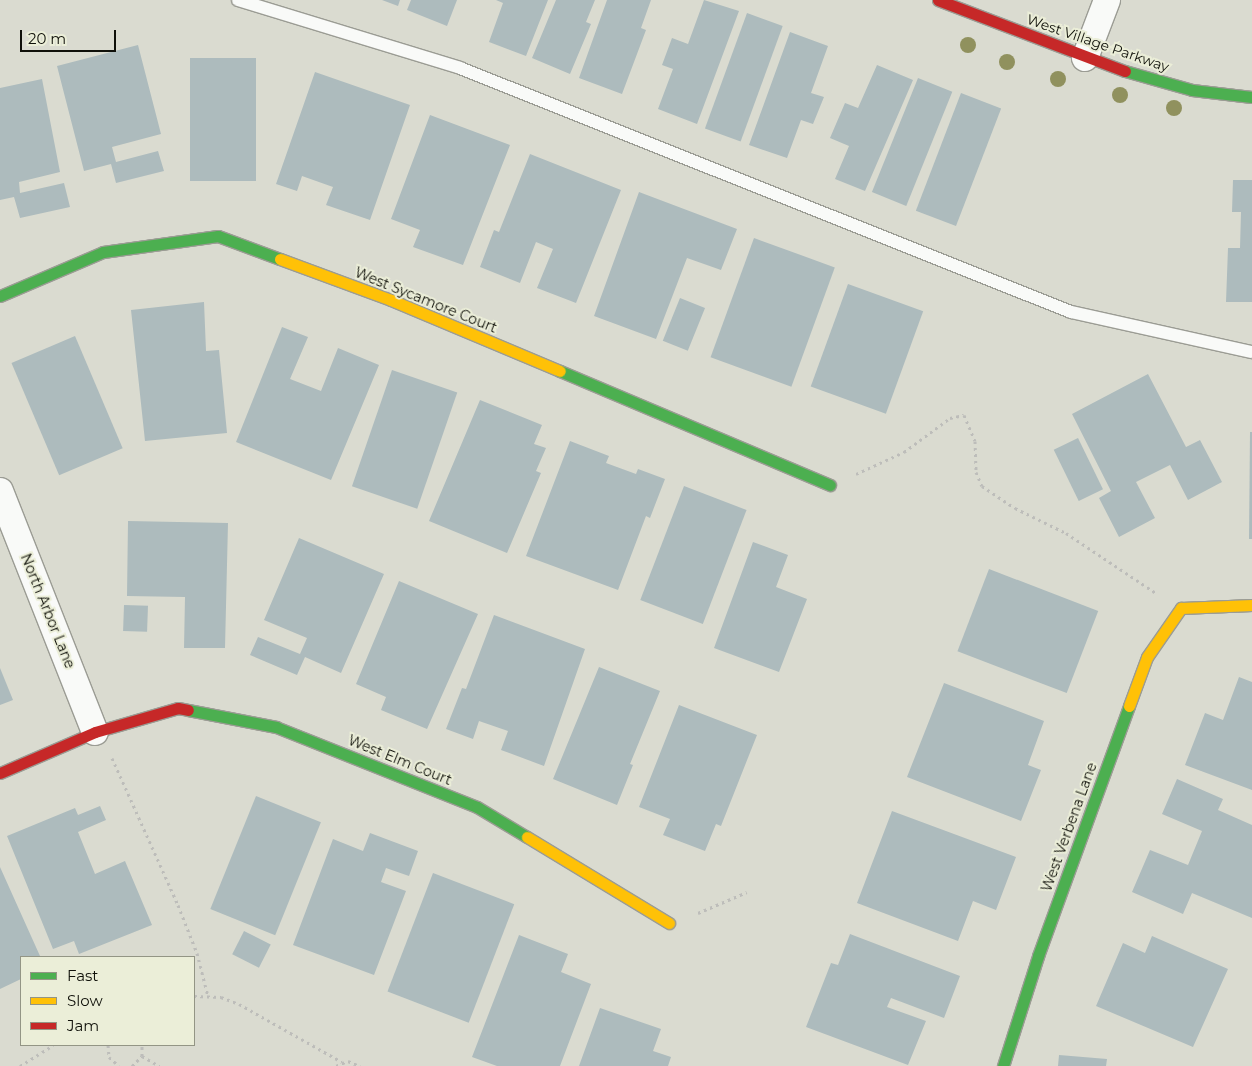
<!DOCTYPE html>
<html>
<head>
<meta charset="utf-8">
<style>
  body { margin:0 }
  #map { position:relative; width:1252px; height:1066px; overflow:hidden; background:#dadbd0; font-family:Montserrat,sans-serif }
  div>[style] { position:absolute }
  .building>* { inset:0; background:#adbbbd; transform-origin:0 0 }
  .path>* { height:3px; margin-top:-1.5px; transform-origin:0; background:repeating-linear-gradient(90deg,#bdbdba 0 2.5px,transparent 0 6.5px) }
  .roads { filter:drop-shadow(1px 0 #9b9c94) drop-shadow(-1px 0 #9b9c94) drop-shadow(0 1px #9b9c94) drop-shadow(0 -1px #9b9c94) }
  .lane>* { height:12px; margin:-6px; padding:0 6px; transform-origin:6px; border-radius:6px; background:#f9faf8 }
  .street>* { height:26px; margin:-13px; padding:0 13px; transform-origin:13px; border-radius:13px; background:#f9faf8 }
  .fast>* { height:11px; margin:-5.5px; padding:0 5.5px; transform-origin:5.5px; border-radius:5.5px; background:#4caf50 }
  .slow>* { height:11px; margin:-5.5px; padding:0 5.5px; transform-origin:5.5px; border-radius:5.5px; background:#ffc107 }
  .jam>* { height:11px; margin:-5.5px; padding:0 5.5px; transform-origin:5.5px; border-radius:5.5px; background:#c62828 }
  .trees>* { width:16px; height:16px; margin:-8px; border-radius:50%; background:#90915e }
  span { translate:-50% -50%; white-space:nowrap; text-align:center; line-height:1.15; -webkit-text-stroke:4px #ebeed8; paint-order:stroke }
  .street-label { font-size:14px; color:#0f1009 }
  .legend { position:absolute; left:20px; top:956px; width:175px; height:90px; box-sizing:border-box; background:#ebeed8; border:1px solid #939585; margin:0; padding:6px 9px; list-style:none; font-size:15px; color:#0f1009 }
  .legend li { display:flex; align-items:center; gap:10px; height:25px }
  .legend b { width:25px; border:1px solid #939585 }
  .scale { position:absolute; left:20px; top:30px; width:96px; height:22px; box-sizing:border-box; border:2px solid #0f1009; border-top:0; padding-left:6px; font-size:15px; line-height:18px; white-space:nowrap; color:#0f1009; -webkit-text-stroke:4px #ebeed8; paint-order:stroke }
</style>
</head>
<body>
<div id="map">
  <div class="building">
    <i style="clip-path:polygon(382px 0,400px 0,398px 6px)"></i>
    <i style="clip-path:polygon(411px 0,457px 0,447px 26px,407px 10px)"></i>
    <i style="clip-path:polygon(496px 0,548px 0,526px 56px,489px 42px,503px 3px)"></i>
    <i style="clip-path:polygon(556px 0,595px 0,586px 22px,591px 24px,570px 74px,532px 58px)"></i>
    <i style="clip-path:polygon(607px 0,651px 0,641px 28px,646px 30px,622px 94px,579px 78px)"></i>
    <i style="clip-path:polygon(704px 0,739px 11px,697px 124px,658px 109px,673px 69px,662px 65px,672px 38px,688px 44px)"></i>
    <i style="left:747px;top:13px;width:38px;height:123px;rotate:20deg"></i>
    <i style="clip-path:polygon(790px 32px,828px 46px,811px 93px,824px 97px,813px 124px,801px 120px,787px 158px,749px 145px)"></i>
    <i style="clip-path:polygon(138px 45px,161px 134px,112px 147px,116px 162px,158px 151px,164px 171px,116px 183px,111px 164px,84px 171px,57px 66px)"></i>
    <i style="left:190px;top:58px;width:66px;height:123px"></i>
    <i style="clip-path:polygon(877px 65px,913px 80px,865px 191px,835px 179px,849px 146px,830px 138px,845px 103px,858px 108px)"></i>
    <i style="clip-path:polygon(315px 72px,410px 105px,370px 220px,326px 205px,333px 187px,302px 176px,297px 191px,276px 184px)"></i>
    <i style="left:918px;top:78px;width:37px;height:123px;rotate:22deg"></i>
    <i style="clip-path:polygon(42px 79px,60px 172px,19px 182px,20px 193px,64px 183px,70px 207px,20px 218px,14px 197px,0 200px,0 88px)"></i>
    <i style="left:961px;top:93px;width:43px;height:126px;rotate:21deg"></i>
    <i style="clip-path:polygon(430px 115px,510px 145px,463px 265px,413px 247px,420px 230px,391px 219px)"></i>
    <i style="clip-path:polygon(530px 154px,621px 190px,576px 303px,537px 288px,553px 249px,536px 242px,520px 283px,480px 267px,494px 230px,499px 232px)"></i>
    <i style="clip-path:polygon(1233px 180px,1252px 180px,1252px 302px,1226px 302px,1228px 248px,1240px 248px,1241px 212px,1232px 212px)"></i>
    <i style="clip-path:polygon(639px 192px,737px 229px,721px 270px,687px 258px,656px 339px,594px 316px)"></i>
    <i style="left:754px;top:238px;width:86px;height:127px;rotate:20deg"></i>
    <i style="left:848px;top:284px;width:80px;height:109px;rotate:20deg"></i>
    <i style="left:680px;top:298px;width:27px;height:46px;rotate:22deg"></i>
    <i style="clip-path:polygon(204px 302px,206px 351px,219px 350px,227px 433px,145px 441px,131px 310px)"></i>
    <i style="clip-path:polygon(282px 327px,308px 337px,290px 379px,321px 391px,338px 348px,379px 365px,331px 480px,236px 442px)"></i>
    <i style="left:75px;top:336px;width:122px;height:69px;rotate:67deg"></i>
    <i style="left:392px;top:370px;width:69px;height:123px;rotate:19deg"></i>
    <i style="clip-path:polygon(1148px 374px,1186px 447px,1200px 440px,1222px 482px,1188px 500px,1170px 465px,1136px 482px,1155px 518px,1119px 537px,1099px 498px,1111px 491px,1072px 414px)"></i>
    <i style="clip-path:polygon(480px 400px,542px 425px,534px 444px,546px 448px,536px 471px,541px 473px,507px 553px,429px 521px)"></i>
    <i style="clip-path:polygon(1250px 432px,1252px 432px,1252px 539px,1249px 539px)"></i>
    <i style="left:1078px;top:438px;width:57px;height:27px;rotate:64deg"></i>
    <i style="clip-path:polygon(570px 441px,609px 456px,606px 463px,636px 474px,638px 469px,665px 479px,650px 518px,646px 516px,618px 590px,526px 556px)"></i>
    <i style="left:684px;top:486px;width:67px;height:122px;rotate:21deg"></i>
    <i style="clip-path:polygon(128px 521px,228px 523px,225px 648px,184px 648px,185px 597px,127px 596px)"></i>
    <i style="clip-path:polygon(299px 538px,384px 574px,341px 673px,305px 657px,297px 675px,250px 655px,258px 637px,300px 654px,307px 638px,264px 620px)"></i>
    <i style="clip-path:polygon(753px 542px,788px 555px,776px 587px,807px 599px,779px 672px,714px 648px)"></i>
    <i style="left:989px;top:569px;width:117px;height:88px;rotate:21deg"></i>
    <i style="clip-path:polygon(399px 581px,478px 614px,427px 729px,381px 710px,386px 697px,356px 684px)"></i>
    <i style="left:124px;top:605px;width:24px;height:26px;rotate:2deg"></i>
    <i style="clip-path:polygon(494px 615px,585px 649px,544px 766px,501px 750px,508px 731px,479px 721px,473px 739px,446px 729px,462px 688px,466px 689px)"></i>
    <i style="clip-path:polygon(599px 667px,660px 691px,630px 764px,633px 765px,617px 805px,553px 779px)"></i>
    <i style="clip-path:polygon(0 668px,13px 700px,0 705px)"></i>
    <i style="clip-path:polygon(1239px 677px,1252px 682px,1252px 790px,1185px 765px,1205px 713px,1223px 720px)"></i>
    <i style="clip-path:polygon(944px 683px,1044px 721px,1028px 765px,1041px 770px,1021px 821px,907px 777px)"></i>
    <i style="clip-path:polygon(679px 705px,757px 735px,721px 826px,716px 824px,705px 851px,663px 835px,670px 819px,639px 807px)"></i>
    <i style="clip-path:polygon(1177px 779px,1223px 799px,1218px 810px,1252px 825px,1252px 918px,1192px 893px,1183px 914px,1132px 892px,1150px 850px,1188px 865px,1202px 831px,1162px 814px)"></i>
    <i style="left:256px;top:796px;width:70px;height:122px;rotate:22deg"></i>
    <i style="clip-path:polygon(100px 806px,106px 820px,78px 832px,95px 874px,125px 861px,152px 925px,79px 954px,74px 941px,53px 949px,7px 836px,75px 808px,78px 815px)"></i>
    <i style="clip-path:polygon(892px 811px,1016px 857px,996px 910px,973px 901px,958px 941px,857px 903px)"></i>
    <i style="clip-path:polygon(370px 833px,418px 851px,409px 876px,386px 868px,381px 882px,406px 891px,374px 975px,293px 945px,333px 839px,363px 851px)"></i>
    <i style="clip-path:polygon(0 867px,40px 956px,21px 957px,21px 979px,0 989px)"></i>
    <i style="left:433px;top:873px;width:87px;height:127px;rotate:21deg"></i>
    <i style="left:244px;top:931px;width:30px;height:26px;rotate:27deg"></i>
    <i style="clip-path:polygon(850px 934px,960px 976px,944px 1018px,891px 998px,887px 1007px,926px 1021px,908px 1065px,806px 1027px,831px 963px,838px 965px)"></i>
    <i style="clip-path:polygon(519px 935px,568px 954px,561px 972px,591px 984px,560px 1066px,497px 1066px,472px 1057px)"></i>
    <i style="clip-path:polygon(1152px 936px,1228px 969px,1193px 1047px,1096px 1006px,1123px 943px,1145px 953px)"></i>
    <i style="clip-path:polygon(600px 1008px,661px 1029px,653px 1051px,671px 1057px,668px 1066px,579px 1066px)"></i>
    <i style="clip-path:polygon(1059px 1055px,1107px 1059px,1106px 1066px,1058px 1066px)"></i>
  </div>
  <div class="path">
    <i style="left:856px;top:474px;width:53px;rotate:-24.6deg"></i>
    <i style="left:904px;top:452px;width:57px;rotate:-36.5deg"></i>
    <i style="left:950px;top:418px;width:14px;rotate:-12deg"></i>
    <i style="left:964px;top:415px;width:28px;rotate:67deg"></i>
    <i style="left:975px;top:441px;width:31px;rotate:88deg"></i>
    <i style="left:976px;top:472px;width:15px;rotate:67deg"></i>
    <i style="left:982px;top:486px;width:40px;rotate:34deg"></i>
    <i style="left:1015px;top:508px;width:57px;rotate:26.1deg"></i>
    <i style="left:1066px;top:533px;width:108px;rotate:33.7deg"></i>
    <i style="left:112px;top:758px;width:161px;rotate:65.8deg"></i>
    <i style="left:178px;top:905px;width:52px;rotate:68.4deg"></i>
    <i style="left:197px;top:953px;width:44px;rotate:75.7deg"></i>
    <i style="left:698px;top:913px;width:53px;rotate:-23.2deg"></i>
    <i style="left:194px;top:996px;width:27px;rotate:2deg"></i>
    <i style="left:221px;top:997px;width:19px;rotate:21deg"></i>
    <i style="left:239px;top:1004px;width:118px;rotate:29.4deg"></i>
    <i style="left:108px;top:1045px;width:12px;rotate:85deg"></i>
    <i style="left:109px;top:1057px;width:13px;rotate:42deg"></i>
    <i style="left:142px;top:1056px;width:20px;rotate:30deg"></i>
    <i style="left:20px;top:1066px;width:39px;rotate:-32deg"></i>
    <i style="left:132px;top:1066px;width:14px;rotate:-45deg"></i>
    <i style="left:142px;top:1056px;width:11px;rotate:-90deg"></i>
    <i style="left:336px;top:1066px;width:13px;rotate:-23deg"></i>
    <i style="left:348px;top:1061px;width:13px;rotate:23deg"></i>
  </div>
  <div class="roads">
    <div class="lane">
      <i style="left:238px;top:0;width:232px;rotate:17deg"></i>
      <i style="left:460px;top:68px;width:658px;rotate:21.77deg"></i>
      <i style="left:1071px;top:312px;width:185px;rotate:12.5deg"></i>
    </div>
    <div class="street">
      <i style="left:1085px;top:58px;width:62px;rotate:-69.2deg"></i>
      <i style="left:0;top:491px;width:259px;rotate:68.5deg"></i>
    </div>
    <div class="fast">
      <i style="left:1125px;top:71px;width:70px;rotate:15.8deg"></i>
      <i style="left:1192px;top:90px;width:60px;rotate:6.7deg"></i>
      <i style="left:0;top:296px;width:112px;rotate:-23.1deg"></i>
      <i style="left:103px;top:252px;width:116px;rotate:-7.9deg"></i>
      <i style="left:218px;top:236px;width:66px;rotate:20.4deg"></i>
      <i style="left:560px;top:371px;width:293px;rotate:22.9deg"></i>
      <i style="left:188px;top:710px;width:90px;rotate:10.9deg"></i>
      <i style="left:276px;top:727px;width:216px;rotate:21.7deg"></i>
      <i style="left:477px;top:807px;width:58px;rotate:31deg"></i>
      <i style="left:1003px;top:1066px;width:115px;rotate:-72.3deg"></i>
      <i style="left:1038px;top:956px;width:266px;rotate:-70deg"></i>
    </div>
    <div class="slow">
      <i style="left:280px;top:259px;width:118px;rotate:20.3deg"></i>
      <i style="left:391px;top:300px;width:183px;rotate:22.8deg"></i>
      <i style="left:1129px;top:706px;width:52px;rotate:-69.8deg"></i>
      <i style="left:1147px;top:657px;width:60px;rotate:-55.2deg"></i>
      <i style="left:1181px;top:608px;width:71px;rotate:-2.4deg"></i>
      <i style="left:527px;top:837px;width:166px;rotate:31.2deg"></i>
    </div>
    <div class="jam">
      <i style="left:938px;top:0;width:200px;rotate:20.8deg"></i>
      <i style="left:0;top:773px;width:103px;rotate:-23.3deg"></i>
      <i style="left:95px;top:732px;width:86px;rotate:-16.1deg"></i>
      <i style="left:178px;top:708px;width:10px;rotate:11deg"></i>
    </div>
  </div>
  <div class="trees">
    <i style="left:968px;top:45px"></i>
    <i style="left:1007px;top:62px"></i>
    <i style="left:1058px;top:79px"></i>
    <i style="left:1120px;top:95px"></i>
    <i style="left:1174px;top:108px"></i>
  </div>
  <div class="street-label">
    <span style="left:1098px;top:43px;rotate:19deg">West Village Parkway</span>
    <span style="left:426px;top:300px;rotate:22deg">West Sycamore Court</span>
    <span style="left:48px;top:611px;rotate:68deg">North Arbor Lane</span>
    <span style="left:400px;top:760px;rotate:22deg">West Elm Court</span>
    <span style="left:1069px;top:827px;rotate:-70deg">West Verbena Lane</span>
  </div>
  <ul class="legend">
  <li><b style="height:6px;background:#4caf50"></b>Fast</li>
  <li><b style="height:6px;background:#ffc107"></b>Slow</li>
  <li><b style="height:6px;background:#c62828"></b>Jam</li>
  </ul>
  <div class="scale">20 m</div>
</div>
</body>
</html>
